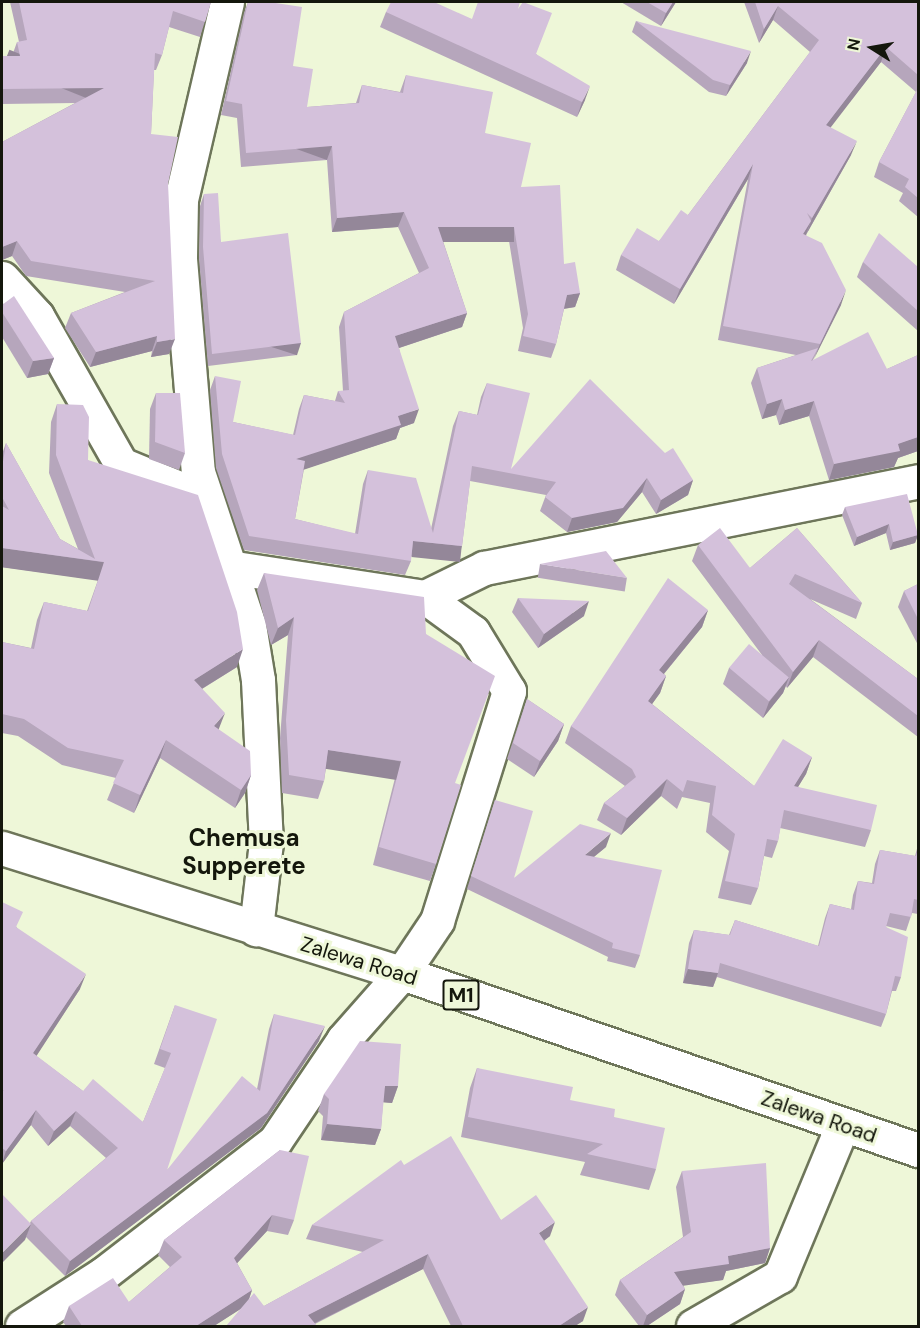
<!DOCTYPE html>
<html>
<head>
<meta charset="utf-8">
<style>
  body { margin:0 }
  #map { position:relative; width:920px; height:1328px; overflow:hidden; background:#eef7d8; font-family:"DM Sans",sans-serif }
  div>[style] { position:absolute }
  .roads { filter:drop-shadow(2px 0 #6e765a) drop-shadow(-2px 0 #6e765a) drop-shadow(0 2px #6e765a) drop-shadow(0 -2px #6e765a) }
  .street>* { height:33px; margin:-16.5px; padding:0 16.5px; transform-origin:16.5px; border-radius:16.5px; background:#fff }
  .highway>* { height:33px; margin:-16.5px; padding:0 16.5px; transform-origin:16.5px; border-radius:16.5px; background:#fff }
  .wall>* { inset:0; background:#b6a6bc; transform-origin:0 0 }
  .shaded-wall>* { inset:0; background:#948799; transform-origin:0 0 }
  .building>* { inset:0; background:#d4c1db; transform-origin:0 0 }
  span { translate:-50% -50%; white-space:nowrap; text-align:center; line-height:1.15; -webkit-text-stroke:6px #eef7d8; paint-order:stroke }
  .shield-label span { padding:2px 4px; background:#eef7d8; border:2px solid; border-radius:4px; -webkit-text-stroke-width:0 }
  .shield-label { font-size:20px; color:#14170c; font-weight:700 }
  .street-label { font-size:21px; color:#14170c }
  .quarter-label { font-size:24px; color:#14170c; font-weight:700 }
  .frame { position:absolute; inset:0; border:3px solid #14170c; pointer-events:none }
  .north { position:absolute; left:842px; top:18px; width:60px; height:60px; -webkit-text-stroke:4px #eef7d8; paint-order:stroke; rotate:281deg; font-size:16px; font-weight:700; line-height:24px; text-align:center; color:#14170c }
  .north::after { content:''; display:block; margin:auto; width:21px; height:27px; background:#14170c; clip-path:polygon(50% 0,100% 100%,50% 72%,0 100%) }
</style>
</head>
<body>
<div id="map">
  <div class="roads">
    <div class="street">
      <i style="left:227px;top:2px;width:202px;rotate:103.1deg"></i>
      <i style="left:181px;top:199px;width:60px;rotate:91deg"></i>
      <i style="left:180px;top:259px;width:214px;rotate:85.2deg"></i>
      <i style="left:198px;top:472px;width:161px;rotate:71.6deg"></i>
      <i style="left:249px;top:625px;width:56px;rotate:80.7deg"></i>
      <i style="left:258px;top:680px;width:162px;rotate:87.2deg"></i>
      <i style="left:266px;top:842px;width:88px;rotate:96.6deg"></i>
      <i style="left:2px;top:278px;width:52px;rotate:47.4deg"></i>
      <i style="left:37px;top:316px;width:170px;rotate:60.4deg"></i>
      <i style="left:121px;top:464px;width:68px;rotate:22.4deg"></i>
      <i style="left:425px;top:597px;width:66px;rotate:-26.2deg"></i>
      <i style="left:484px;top:568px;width:443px;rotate:-11.3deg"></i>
      <i style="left:22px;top:1326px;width:96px;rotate:-32.7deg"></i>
      <i style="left:103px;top:1274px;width:217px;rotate:-37.7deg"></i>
      <i style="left:275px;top:1141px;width:122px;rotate:-56deg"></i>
      <i style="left:343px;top:1040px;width:89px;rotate:-48.6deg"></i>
      <i style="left:402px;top:973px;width:63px;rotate:-56.1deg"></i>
      <i style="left:437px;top:921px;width:241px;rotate:-72.6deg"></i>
      <i style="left:509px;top:691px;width:69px;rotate:-121.4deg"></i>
      <i style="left:473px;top:632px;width:59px;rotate:-143.9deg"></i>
      <i style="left:425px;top:597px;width:197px;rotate:-171.3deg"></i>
      <i style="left:693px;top:1326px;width:100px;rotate:-29.9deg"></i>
      <i style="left:780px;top:1276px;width:162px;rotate:-67.5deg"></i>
    </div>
    <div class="highway">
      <i style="left:2px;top:848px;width:419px;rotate:17.4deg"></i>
      <i style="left:402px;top:973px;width:546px;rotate:18.93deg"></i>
    </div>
  </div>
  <div class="wall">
    <i style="clip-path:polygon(10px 2px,211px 2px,200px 37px,169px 27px,162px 55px,156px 70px,154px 70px,151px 134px,168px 184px,169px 354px,151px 357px,152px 351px,90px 367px,65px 328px,71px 313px,125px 292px,26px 276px,12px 256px,2px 260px,2px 142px,75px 103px,2px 104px,2px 56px,12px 56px,17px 42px,19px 42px)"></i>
    <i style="clip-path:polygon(248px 2px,293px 66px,307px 107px,356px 103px,362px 85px,400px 92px,406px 75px,485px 133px,521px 187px,580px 293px,575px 307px,564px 309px,556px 344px,551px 358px,518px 351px,523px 328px,509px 241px,443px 241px,467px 313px,462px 327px,399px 348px,414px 423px,400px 428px,396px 439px,304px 469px,295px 519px,355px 534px,363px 484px,368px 470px,431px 529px,453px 426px,459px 411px,477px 415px,481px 397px,487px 383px,511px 469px,693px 480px,688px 495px,656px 514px,642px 492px,617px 522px,567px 532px,540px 511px,546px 495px,470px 481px,462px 546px,457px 561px,411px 556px,411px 561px,405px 575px,244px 550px,216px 468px,210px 390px,215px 376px,233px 422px,293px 435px,299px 409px,304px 395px,335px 401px,338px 391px,343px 391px,339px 327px,344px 312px,419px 273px,398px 227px,332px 232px,327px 160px,241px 167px,237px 118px,221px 115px,244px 13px)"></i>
    <i style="clip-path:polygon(621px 2px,676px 2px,661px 26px)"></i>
    <i style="clip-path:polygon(744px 2px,918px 2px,918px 217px,899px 201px,903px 193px,874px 177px,879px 162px,916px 92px,881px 62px,830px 127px,851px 155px,806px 235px,841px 305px,813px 360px,887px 369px,918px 355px,918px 451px,898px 458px,894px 467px,829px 480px,809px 416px,779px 425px,776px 415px,762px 419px,751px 383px,757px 368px,796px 355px,718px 340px,748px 179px,674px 304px,616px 270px,621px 255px,659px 241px,688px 215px,810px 52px,773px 20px,759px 43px)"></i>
    <i style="clip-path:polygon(518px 9px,536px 54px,585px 100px,577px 117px,380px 27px,386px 12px,472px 19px)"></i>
    <i style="clip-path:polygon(636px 21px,747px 63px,726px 96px,709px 92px,632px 32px)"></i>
    <i style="clip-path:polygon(204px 194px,221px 242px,297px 355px,208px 366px,199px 258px,200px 206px)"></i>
    <i style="clip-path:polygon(863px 262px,918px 267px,918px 331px,857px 277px)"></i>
    <i style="clip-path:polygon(2px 305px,54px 358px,48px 374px,27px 378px,2px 337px)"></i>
    <i style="clip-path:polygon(156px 393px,185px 453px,179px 470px,149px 459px,150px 409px)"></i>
    <i style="clip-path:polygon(57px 404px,88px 460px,237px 667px,202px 689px,219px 730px,251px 775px,245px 793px,235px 808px,160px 758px,134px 813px,107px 800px,116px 778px,62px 765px,18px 736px,2px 733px,2px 642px,31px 648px,37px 620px,44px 602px,87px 611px,98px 580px,2px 567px,2px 454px,6px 443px,60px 539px,78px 549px,49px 473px,51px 422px)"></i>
    <i style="clip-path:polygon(845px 507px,918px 535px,915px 543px,890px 550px,886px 533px,854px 546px,842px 515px)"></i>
    <i style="clip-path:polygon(797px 528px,862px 603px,856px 619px,810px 599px,918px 679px,918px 737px,813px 657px,787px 688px,786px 686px,783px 693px,763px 718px,723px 684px,729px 668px,762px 655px,692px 561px,698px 545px,750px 568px)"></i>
    <i style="left:540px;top:564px;width:88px;height:14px;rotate:9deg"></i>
    <i style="clip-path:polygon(264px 573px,426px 634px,455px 783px,436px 864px,430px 881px,373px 865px,395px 778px,326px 768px,324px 781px,318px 799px,282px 793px,280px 738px,288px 635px,271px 645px,257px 590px)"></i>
    <i style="clip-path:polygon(918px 584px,918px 645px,898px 607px,904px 591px)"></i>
    <i style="clip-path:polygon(518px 598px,584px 616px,538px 648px,512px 612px)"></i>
    <i style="clip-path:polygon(708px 610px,702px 627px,664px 674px,666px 676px,660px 693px,652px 704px,754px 786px,812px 757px,806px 774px,798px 787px,871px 830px,865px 847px,780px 828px,778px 841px,772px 858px,764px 856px,758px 888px,751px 905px,718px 898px,729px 851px,706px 832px,710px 803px,682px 797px,677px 809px,661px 796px,621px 835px,597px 820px,604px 803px,625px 786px,565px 743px,571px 726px)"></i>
    <i style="clip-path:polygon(527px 699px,564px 724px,558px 741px,534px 777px,507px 759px)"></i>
    <i style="clip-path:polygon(495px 800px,514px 878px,606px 847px,594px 857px,640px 955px,635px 968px,607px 961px,608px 957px,467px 889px)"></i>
    <i style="clip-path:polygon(918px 845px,918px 914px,912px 913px,906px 931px,886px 926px,901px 977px,896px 991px,892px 991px,886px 1014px,881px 1027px,717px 977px,713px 987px,683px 983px,689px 943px,694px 930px,729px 935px,735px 920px,818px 946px,825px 918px,830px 904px,851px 909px,853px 895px,858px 881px,872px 883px,875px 864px,880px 850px,915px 856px)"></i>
    <i style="clip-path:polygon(2px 902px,17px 928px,80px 989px,36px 1056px,83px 1091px,143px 1122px,165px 1068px,154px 1064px,175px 1005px,167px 1170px,257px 1089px,269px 1029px,274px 1014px,319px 1041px,261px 1128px,65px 1276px,26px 1237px,25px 1240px,30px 1223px,31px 1221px,106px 1158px,70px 1126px,48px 1146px,31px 1125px,2px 1164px)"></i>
    <i style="clip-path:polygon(477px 1068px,614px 1117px,656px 1169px,649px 1190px,580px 1175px,585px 1162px,461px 1137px,470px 1088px)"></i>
    <i style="clip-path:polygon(398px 1086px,392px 1103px,383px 1102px,381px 1129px,375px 1145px,321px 1140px,323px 1116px,318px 1111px,324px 1094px)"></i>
    <i style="clip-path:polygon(280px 1150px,294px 1220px,288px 1235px,267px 1231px,237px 1263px,252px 1290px,249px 1299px,264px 1306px,363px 1252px,306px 1239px,312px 1225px,404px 1165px,501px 1220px,550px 1236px,544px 1241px,583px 1321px,575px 1326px,451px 1326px,423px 1269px,315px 1324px,240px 1309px,214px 1326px,66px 1326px,63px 1322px,69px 1306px,129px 1302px,170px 1267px,158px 1255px,164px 1240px)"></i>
    <i style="clip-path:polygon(682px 1171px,770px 1248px,765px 1263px,726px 1271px,723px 1280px,683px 1285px,685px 1289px,680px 1304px,647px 1326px,639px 1326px,615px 1295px,620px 1280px,683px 1237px,676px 1187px)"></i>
  </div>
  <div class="shaded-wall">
    <i style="clip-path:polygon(673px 2px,676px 2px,661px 26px,666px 13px)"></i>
    <i style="clip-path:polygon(778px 6px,773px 20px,759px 43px,764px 29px)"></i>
    <i style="clip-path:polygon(886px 47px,881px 62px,821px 140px,826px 125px)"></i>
    <i style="clip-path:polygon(751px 51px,747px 63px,726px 96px,730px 85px)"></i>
    <i style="clip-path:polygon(590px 86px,585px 100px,577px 117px,582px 102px)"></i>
    <i style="left:104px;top:88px;width:16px;height:102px;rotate:112deg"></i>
    <i style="clip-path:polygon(857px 141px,851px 155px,807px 233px,812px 218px)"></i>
    <i style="left:332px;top:146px;width:15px;height:86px;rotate:110deg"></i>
    <i style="clip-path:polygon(753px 164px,748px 179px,674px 304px,680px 289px)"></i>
    <i style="clip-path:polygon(404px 212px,398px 227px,332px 232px,337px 218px)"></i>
    <i style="clip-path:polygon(811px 221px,806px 235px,803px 234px)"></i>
    <i style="left:438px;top:227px;width:76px;height:15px"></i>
    <i style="clip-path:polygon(17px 241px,12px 256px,2px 260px,2px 247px)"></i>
    <i style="clip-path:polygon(846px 290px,841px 305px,814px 359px,820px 344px)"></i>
    <i style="clip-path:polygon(580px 293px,575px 307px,562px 309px,567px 295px)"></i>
    <i style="clip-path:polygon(467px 313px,462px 327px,390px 351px,395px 336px)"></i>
    <i style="clip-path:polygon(157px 336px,152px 351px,90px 367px,96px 352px)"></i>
    <i style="clip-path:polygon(175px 339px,169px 354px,151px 357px,157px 342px)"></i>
    <i style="left:301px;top:343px;width:13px;height:90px;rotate:108deg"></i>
    <i style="clip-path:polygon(54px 358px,48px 374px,27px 378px,33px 361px)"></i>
    <i style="clip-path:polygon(782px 399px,776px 415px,762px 419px,767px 404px)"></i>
    <i style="clip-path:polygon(814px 401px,809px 416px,779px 425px,785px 410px)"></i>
    <i style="clip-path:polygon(419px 409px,414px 423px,400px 428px,396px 439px,291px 474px,296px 459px,398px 416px)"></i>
    <i style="clip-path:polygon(918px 437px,918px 451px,898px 458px,894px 467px,829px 480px,834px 464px)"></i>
    <i style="clip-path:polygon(647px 478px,642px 492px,617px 522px,567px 532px,572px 518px)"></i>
    <i style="clip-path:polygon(693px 480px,688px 495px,656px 514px,661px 500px)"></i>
    <i style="clip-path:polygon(889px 524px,886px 533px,854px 546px,857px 537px)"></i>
    <i style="clip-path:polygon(918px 535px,915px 543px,890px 550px,893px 542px)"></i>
    <i style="left:413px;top:541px;width:49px;height:16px;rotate:6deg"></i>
    <i style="left:2px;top:548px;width:103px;height:19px;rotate:8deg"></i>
    <i style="clip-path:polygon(589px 601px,584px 616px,538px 648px,544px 634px)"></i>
    <i style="clip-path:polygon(708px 610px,702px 627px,653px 687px,659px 670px)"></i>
    <i style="clip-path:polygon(294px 617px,288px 635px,271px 645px,278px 628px)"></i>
    <i style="clip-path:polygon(819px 640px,813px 657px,787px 688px,793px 672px)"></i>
    <i style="clip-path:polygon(243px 649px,237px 667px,187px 698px,194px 680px)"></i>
    <i style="clip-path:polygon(666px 676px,660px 693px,642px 718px,648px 701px)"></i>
    <i style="clip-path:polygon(789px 677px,783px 693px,763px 718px,769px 702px)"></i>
    <i style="clip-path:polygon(225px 713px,218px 731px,214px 726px)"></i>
    <i style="clip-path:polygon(564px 724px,558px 741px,534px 777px,540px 761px)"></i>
    <i style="clip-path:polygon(166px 740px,160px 758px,134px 813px,140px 795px)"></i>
    <i style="left:328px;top:750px;width:74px;height:19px;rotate:9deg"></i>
    <i style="clip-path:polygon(812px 757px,806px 774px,788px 803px,794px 786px)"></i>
    <i style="clip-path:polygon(251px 775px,245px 793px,235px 808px,241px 790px)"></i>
    <i style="clip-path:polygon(667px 779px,661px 796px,621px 835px,627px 818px)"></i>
    <i style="clip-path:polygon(611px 833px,606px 847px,580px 868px,585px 855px)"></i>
    <i style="clip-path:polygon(688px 969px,718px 973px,713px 987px,683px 983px)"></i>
    <i style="clip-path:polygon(86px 974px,80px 989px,28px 1069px,33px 1053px)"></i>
    <i style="clip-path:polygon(325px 1026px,319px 1041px,261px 1128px,65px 1276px,70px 1261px,267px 1113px)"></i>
    <i style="clip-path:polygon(385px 1086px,398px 1086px,392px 1103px,379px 1102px)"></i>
    <i style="clip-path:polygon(36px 1110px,31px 1125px,2px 1164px,6px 1151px)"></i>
    <i style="clip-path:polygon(76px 1111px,70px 1126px,48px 1146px,54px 1131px)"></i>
    <i style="clip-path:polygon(327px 1124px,381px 1129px,375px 1145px,321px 1140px)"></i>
    <i style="clip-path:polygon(272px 1215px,267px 1231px,228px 1273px,234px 1258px)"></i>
    <i style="clip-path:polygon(555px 1222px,550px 1236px,534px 1248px,539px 1233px)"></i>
    <i style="clip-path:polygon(31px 1224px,25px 1240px,2px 1263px,2px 1253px)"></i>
    <i style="clip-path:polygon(770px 1248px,765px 1263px,726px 1271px,723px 1280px,668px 1288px,674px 1272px,728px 1256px)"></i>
    <i style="clip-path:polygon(428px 1254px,423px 1269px,309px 1326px,308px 1315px)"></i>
    <i style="clip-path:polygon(685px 1289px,680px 1304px,647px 1326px,643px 1326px,647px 1315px)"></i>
    <i style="clip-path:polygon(252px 1290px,247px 1305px,214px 1326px,196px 1326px)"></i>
    <i style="clip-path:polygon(588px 1307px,583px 1321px,575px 1326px,559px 1326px)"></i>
  </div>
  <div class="building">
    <i style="clip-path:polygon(19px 2px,211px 2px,205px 22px,173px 11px,162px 55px,155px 53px,151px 134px,178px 137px,168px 184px,175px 339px,157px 342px,157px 336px,96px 352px,71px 313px,155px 281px,31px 261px,17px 241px,2px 247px,2px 142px,104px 88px,2px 89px,2px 56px,20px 56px,17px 42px,27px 40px)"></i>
    <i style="clip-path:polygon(248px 2px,269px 2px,302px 7px,293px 66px,313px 69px,307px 107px,359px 103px,362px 85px,403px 93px,406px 75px,493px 92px,485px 133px,531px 143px,521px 187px,560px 185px,564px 264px,575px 262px,580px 293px,567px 295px,556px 344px,523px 336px,528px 314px,514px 227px,438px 227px,467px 313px,395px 336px,419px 409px,398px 416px,401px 425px,296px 459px,305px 461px,295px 519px,358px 534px,368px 470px,416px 478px,433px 533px,459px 411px,478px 415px,487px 383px,530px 393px,511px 469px,590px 379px,665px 453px,673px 448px,693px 480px,661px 500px,647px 478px,623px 508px,572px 518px,545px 497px,556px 482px,472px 466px,462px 546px,413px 541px,411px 561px,249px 536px,222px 454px,215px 376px,241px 381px,233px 422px,295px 435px,304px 395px,345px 403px,338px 391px,349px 390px,344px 312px,429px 268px,404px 212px,337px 218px,332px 146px,246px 153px,242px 104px,226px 101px)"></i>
    <i style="clip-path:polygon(391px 2px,434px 2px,472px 19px,478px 2px,520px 2px,518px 9px,523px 2px,552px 13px,536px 54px,590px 86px,582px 102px,386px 12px)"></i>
    <i style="clip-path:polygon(647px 2px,673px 2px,666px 13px)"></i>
    <i style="clip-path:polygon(755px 2px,918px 2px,918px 75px,886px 47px,826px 125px,857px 141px,812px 218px,807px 213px,811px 221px,803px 234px,822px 243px,846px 290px,820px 344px,723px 326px,753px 164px,680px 289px,621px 255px,637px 228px,659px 241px,681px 210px,688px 215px,819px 40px,778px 6px,764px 29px)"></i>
    <i style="clip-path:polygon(636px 21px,751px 51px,730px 85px,713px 80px)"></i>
    <i style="clip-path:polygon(918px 88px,918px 198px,905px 187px,909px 179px,879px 162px)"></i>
    <i style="clip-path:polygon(218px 193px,221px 242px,288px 233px,301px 343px,212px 354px,203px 247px,204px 194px)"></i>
    <i style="clip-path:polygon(879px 233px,918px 267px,918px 311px,863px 262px)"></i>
    <i style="clip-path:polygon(14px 296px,54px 358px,33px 361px,2px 312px,2px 305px)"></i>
    <i style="clip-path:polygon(868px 332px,887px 369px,918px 355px,918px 437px,898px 444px,900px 451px,834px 464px,814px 401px,785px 410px,782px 399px,767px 404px,757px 368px,818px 348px,811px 361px)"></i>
    <i style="clip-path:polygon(156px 393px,180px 393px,185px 453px,155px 442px)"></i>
    <i style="clip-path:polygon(57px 404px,83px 405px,89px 417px,88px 460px,198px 495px,237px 612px,243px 649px,194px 680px,225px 713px,214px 726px,250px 751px,251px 775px,241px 790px,166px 740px,140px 795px,113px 783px,124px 760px,68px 748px,24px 719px,2px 714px,2px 642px,34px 649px,44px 602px,88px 611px,104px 562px,2px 548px,2px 506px,9px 510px,2px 497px,2px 468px,6px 443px,60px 539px,95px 559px,56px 455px)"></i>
    <i style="clip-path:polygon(907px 494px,918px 535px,893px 542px,889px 524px,857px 537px,845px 507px)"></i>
    <i style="clip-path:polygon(720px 528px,750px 568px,797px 528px,862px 603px,795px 574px,789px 584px,918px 679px,918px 716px,819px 640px,793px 672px,698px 545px)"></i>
    <i style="clip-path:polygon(606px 551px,627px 578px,540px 564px)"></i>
    <i style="clip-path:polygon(264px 573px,424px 597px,426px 634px,495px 676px,455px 783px,461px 785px,436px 864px,379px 847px,401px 761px,328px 750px,324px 781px,289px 775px,286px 720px,294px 617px,278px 628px)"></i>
    <i style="clip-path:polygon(668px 578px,708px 610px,659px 670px,666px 676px,648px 701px,754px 786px,783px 739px,812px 757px,794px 786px,877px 805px,871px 830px,784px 810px,778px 841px,767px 839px,758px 888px,725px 881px,735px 834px,712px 815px,716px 786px,687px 780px,683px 792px,667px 779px,627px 818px,604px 803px,636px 777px,632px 769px,571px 726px)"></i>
    <i style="clip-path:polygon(918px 584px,918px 619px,904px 591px)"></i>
    <i style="clip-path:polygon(518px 598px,589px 601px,544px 634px)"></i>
    <i style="left:749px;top:644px;width:52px;height:31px;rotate:40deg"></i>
    <i style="clip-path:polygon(527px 699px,564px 724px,540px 761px,513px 743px)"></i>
    <i style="clip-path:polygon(495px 800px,533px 811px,514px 878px,580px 824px,611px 833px,585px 855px,662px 870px,640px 955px,612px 948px,613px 943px,471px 876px)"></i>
    <i style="clip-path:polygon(918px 848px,918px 900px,914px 899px,911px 917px,890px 913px,886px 927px,908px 937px,901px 977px,895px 976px,886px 1014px,720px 963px,718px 973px,688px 969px,694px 930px,730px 935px,735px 920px,819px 946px,830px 904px,854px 910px,858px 881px,874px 884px,880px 850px,916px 856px)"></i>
    <i style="clip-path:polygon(2px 902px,23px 912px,16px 927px,86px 974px,33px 1053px,83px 1091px,93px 1079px,143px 1122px,171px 1053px,160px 1049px,175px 1005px,217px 1019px,167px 1170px,242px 1076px,260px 1091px,274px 1014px,325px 1026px,267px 1113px,70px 1261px,31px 1221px,118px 1148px,76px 1111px,54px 1131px,36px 1110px,6px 1151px,2px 1148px,2px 1092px,4px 1090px,2px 1091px)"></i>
    <i style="clip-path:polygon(360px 1041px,401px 1044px,398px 1086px,385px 1086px,381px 1129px,327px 1124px,329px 1099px,324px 1094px)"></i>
    <i style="clip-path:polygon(477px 1068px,573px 1087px,570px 1100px,615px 1109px,614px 1117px,665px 1128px,656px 1169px,587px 1154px,603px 1144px,468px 1117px)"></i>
    <i style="clip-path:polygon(451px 1136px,501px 1220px,536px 1195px,555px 1222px,539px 1233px,588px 1307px,559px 1326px,463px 1326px,428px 1254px,308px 1315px,317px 1326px,226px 1326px,254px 1293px,264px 1306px,384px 1240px,312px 1225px,401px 1160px,404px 1165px)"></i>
    <i style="clip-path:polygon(280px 1150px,309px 1156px,294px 1220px,272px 1215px,234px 1258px,252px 1290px,196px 1326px,82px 1326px,69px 1306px,113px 1278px,129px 1302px,182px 1257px,164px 1240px)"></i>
    <i style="clip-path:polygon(766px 1163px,770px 1248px,728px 1256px,729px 1264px,674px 1272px,685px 1289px,647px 1315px,620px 1280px,691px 1232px,682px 1171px)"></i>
    <i style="clip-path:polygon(2px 1194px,31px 1224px,2px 1253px)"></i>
  </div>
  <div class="shield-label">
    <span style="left:461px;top:995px">M1</span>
  </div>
  <div class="street-label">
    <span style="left:359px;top:961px;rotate:17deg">Zalewa Road</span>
    <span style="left:819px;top:1117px;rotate:19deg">Zalewa Road</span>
  </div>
  <div class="quarter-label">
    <span style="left:244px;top:852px">Chemusa<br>Supperete</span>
  </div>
  <div class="frame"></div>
  <div class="north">N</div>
</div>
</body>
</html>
